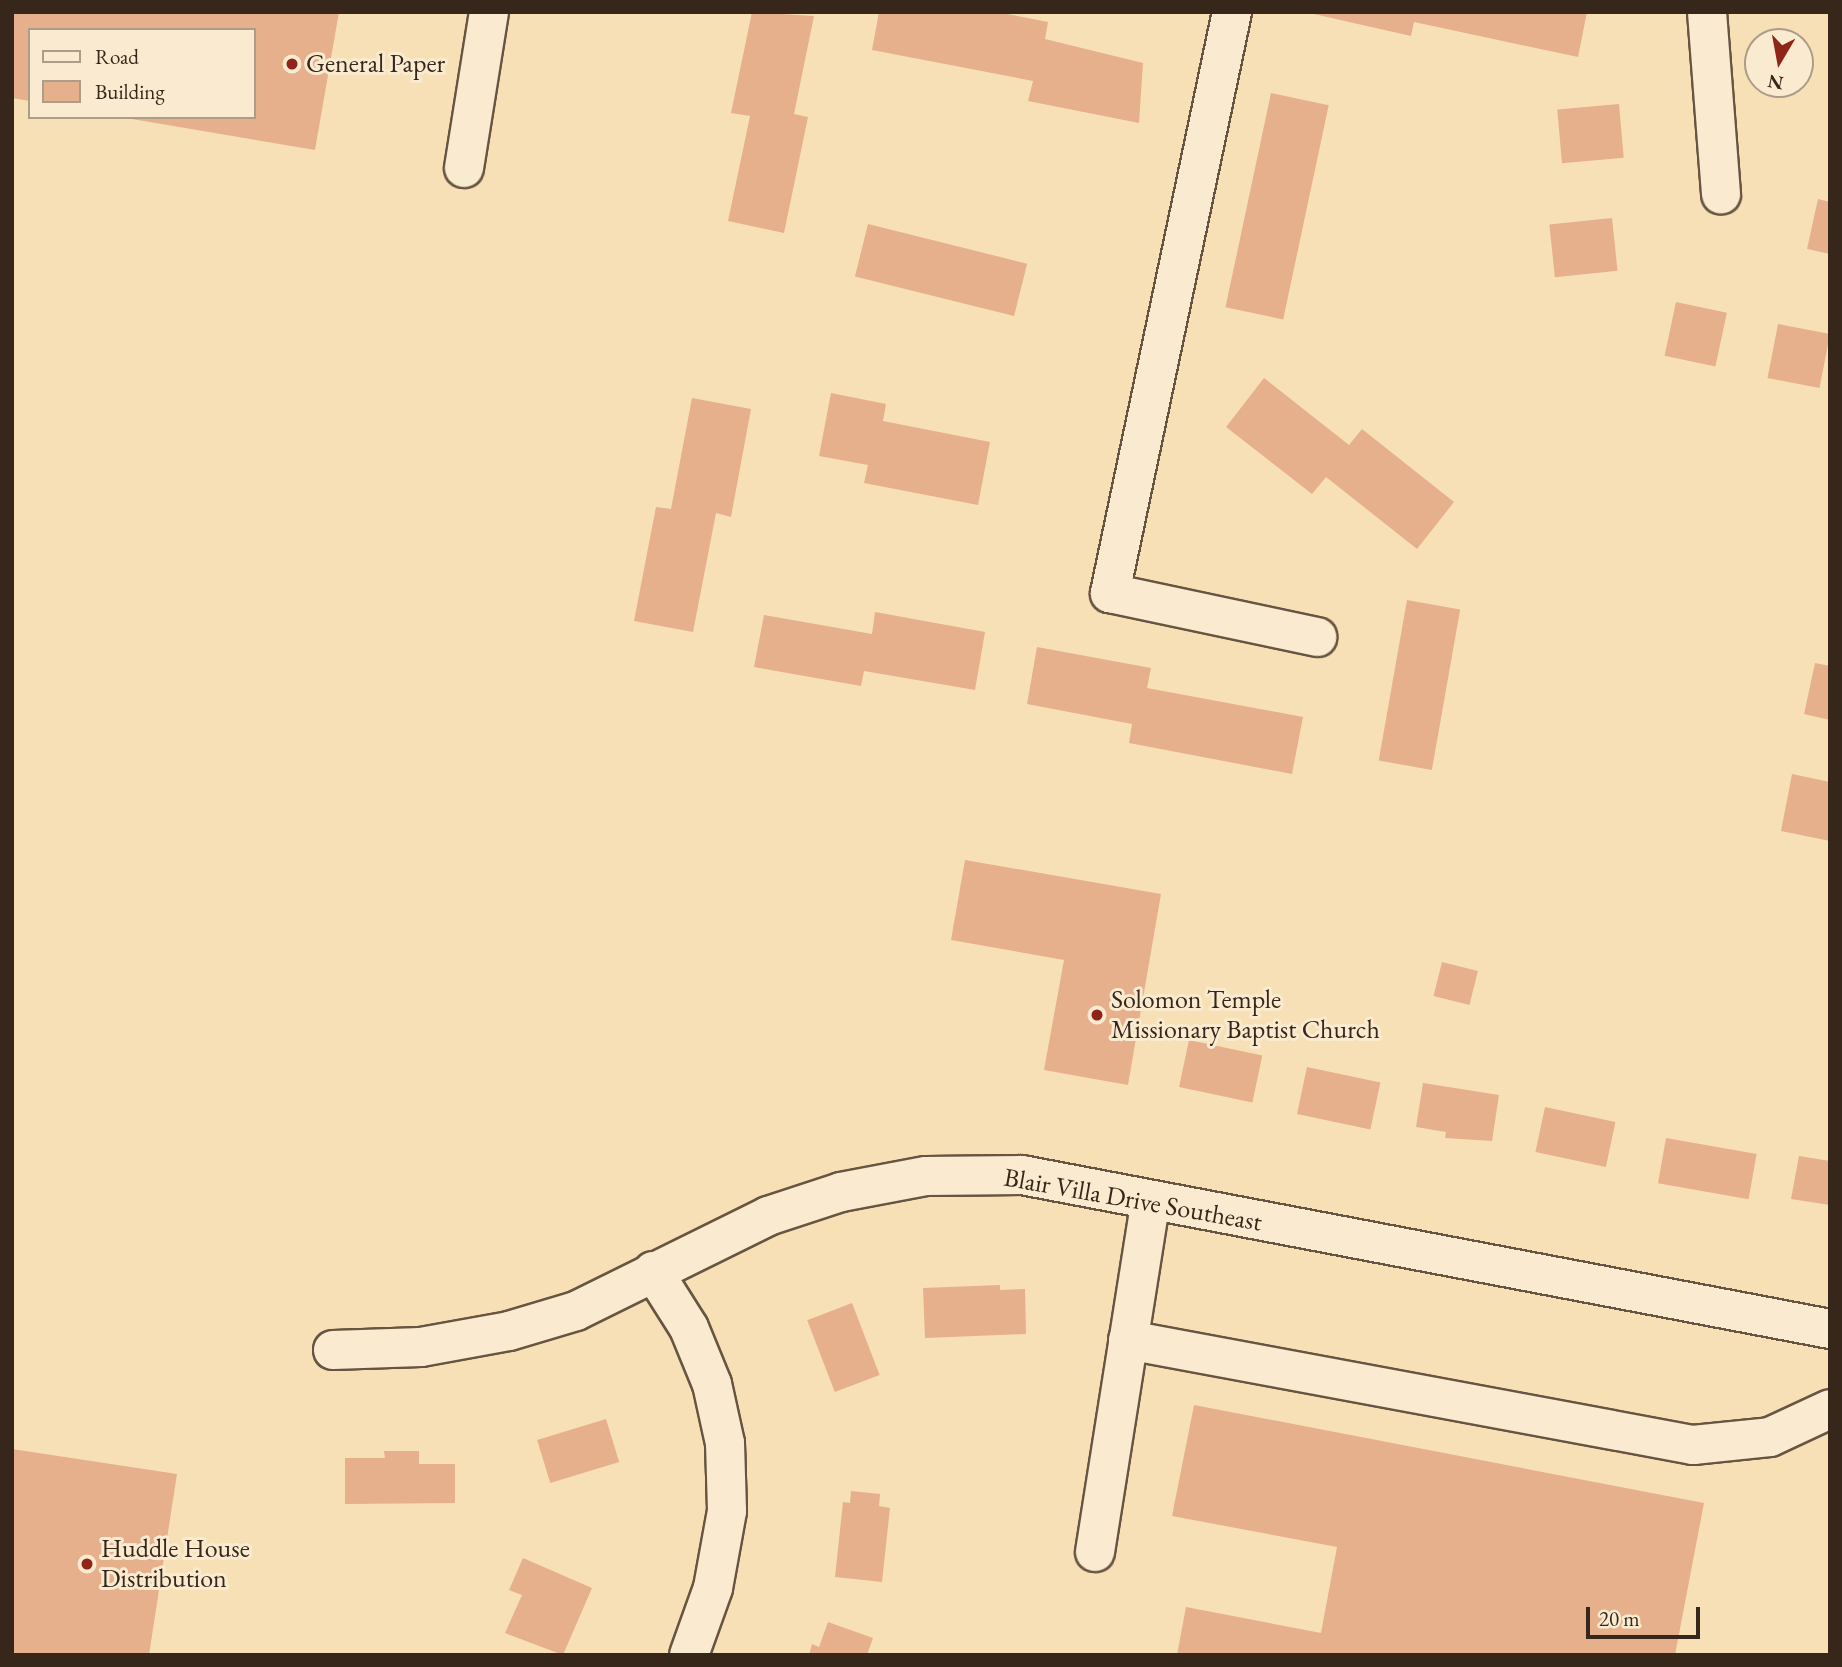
<!DOCTYPE html>
<html>
<head>
<meta charset="utf-8">
<style>
  body { margin:0 }
  #map { position:relative; width:1842px; height:1667px; overflow:hidden; background:#f7e0b6; font-family:"EB Garamond",serif }
  div>[style] { position:absolute }
  .building>* { inset:0; background:#e6b08c; transform-origin:0 0 }
  .roads { filter:drop-shadow(2px 0 #675542) drop-shadow(-2px 0 #675542) drop-shadow(0 2px #675542) drop-shadow(0 -2px #675542) }
  .minor>* { height:38px; margin:-19px; padding:0 19px; transform-origin:19px; border-radius:19px; background:#faebd0 }
  .dots>* { width:19px; height:19px; translate:-50% -50%; box-sizing:border-box; border:4px solid #faebd0; border-radius:50% }
  span { translate:-50% -50%; white-space:nowrap; text-align:center; line-height:1.15; -webkit-text-stroke:6px #faebd0; paint-order:stroke }
  .poi-label { font-size:26px; color:#37271b }
  .left { translate:0 -50%; text-align:left }
  .street-label { font-size:26px; color:#37271b }
  .frame { position:absolute; inset:0; border:14px solid #37271b; pointer-events:none }
  .legend { position:absolute; left:28px; top:28px; width:228px; height:91px; box-sizing:border-box; background:#faebd0; border:2px solid #ac9d88; margin:0; padding:9px 12px; list-style:none; font-size:21px; color:#37271b }
  .legend li { display:flex; align-items:center; gap:14px; height:35px }
  .legend b { width:35px; border:2px solid #ac9d88 }
  .north { position:absolute; left:1744px; top:28px; width:70px; height:70px; box-sizing:border-box; background:#faebd0; border:2px solid #ac9d88; border-radius:50%; rotate:190deg; font-size:19px; font-weight:700; line-height:28px; text-align:center; color:#37271b }
  .north::after { content:''; display:block; margin:auto; width:24px; height:32px; background:#8f2418; clip-path:polygon(50% 0,100% 100%,50% 72%,0 100%) }
  .scale { position:absolute; left:1586px; top:1607px; width:114px; height:32px; box-sizing:border-box; border:4px solid #37271b; border-top:0; padding-left:9px; font-size:21px; line-height:24px; white-space:nowrap; color:#37271b; -webkit-text-stroke:5px #faebd0; paint-order:stroke }
</style>
</head>
<body>
<div id="map">
  <div class="building">
    <i style="clip-path:polygon(12px 12px,339px 12px,315px 150px,132px 119px,254px 117px,254px 30px,30px 30px,30px 101px,12px 98px)"></i>
    <i style="clip-path:polygon(752px 12px,814px 16px,794px 114px,808px 117px,784px 233px,728px 221px,750px 116px,731px 113px)"></i>
    <i style="clip-path:polygon(879px 12px,997px 12px,1048px 22px,1045px 39px,1143px 63px,1139px 123px,1028px 101px,1033px 81px,872px 50px)"></i>
    <i style="clip-path:polygon(1305px 12px,1587px 12px,1578px 57px,1414px 22px,1411px 36px)"></i>
    <i style="left:1271px;top:93px;width:59px;height:219px;rotate:12deg"></i>
    <i style="left:1619px;top:104px;width:54px;height:62px;rotate:85deg"></i>
    <i style="clip-path:polygon(1818px 199px,1830px 202px,1830px 254px,1807px 249px)"></i>
    <i style="left:1612px;top:218px;width:53px;height:63px;rotate:84deg"></i>
    <i style="left:868px;top:224px;width:164px;height:54px;rotate:14deg"></i>
    <i style="left:1676px;top:302px;width:52px;height:55px;rotate:12deg"></i>
    <i style="left:1778px;top:324px;width:53px;height:55px;rotate:11deg"></i>
    <i style="clip-path:polygon(1264px 378px,1349px 445px,1362px 429px,1454px 502px,1417px 549px,1326px 477px,1312px 494px,1226px 427px)"></i>
    <i style="clip-path:polygon(831px 393px,886px 404px,883px 421px,990px 442px,978px 505px,864px 483px,868px 465px,819px 456px)"></i>
    <i style="clip-path:polygon(692px 398px,751px 409px,731px 517px,716px 513px,693px 632px,634px 621px,656px 507px,671px 509px)"></i>
    <i style="left:1407px;top:600px;width:54px;height:163px;rotate:10deg"></i>
    <i style="clip-path:polygon(875px 612px,985px 632px,975px 690px,864px 671px,861px 686px,754px 667px,764px 615px,872px 634px)"></i>
    <i style="clip-path:polygon(1037px 647px,1151px 668px,1147px 688px,1303px 717px,1292px 774px,1129px 743px,1132px 724px,1027px 704px)"></i>
    <i style="clip-path:polygon(1815px 663px,1830px 666px,1830px 720px,1804px 714px)"></i>
    <i style="clip-path:polygon(1792px 774px,1830px 782px,1830px 841px,1781px 831px)"></i>
    <i style="clip-path:polygon(965px 860px,1161px 894px,1128px 1085px,1044px 1070px,1064px 960px,951px 940px)"></i>
    <i style="left:1442px;top:962px;width:37px;height:35px;rotate:14deg"></i>
    <i style="left:1189px;top:1040px;width:75px;height:48px;rotate:12deg"></i>
    <i style="left:1307px;top:1067px;width:75px;height:48px;rotate:12deg"></i>
    <i style="clip-path:polygon(1423px 1083px,1499px 1095px,1492px 1141px,1445px 1138px,1446px 1132px,1416px 1127px)"></i>
    <i style="left:1545px;top:1107px;width:72px;height:46px;rotate:12deg"></i>
    <i style="left:1666px;top:1138px;width:92px;height:46px;rotate:10deg"></i>
    <i style="clip-path:polygon(1799px 1156px,1830px 1161px,1830px 1205px,1791px 1199px)"></i>
    <i style="clip-path:polygon(1000px 1285px,1000px 1290px,1025px 1289px,1026px 1334px,925px 1338px,923px 1288px)"></i>
    <i style="left:852px;top:1303px;width:77px;height:48px;rotate:69deg"></i>
    <i style="clip-path:polygon(1194px 1405px,1704px 1503px,1675px 1655px,1177px 1655px,1186px 1607px,1321px 1633px,1337px 1547px,1172px 1516px)"></i>
    <i style="left:606px;top:1419px;width:45px;height:72px;rotate:73deg"></i>
    <i style="clip-path:polygon(12px 1449px,177px 1474px,149px 1655px,12px 1655px)"></i>
    <i style="clip-path:polygon(384px 1451px,419px 1451px,419px 1464px,455px 1464px,455px 1503px,345px 1504px,345px 1458px,385px 1458px)"></i>
    <i style="clip-path:polygon(851px 1491px,880px 1494px,879px 1506px,890px 1508px,882px 1582px,835px 1577px,843px 1502px,850px 1503px)"></i>
    <i style="clip-path:polygon(523px 1558px,592px 1588px,563px 1655px,505px 1633px,522px 1595px,509px 1590px)"></i>
    <i style="clip-path:polygon(828px 1622px,873px 1638px,867px 1655px,809px 1655px,812px 1644px,819px 1647px)"></i>
  </div>
  <div class="roads">
    <div class="minor">
      <i style="left:1232px;top:12px;width:594px;rotate:101.86deg"></i>
      <i style="left:1110px;top:593px;width:212px;rotate:12deg"></i>
      <i style="left:1707px;top:12px;width:183px;rotate:85.6deg"></i>
      <i style="left:464px;top:168px;width:158px;rotate:-80.9deg"></i>
      <i style="left:653px;top:1271px;width:67px;rotate:57.7deg"></i>
      <i style="left:689px;top:1328px;width:61px;rotate:67.7deg"></i>
      <i style="left:712px;top:1384px;width:60px;rotate:77.6deg"></i>
      <i style="left:725px;top:1443px;width:68px;rotate:88.3deg"></i>
      <i style="left:727px;top:1511px;width:78px;rotate:100.3deg"></i>
      <i style="left:713px;top:1588px;width:71px;rotate:109.7deg"></i>
      <i style="left:1128px;top:1340px;width:575px;rotate:10.53deg"></i>
      <i style="left:1693px;top:1445px;width:77px;rotate:-5.9deg"></i>
      <i style="left:1770px;top:1437px;width:66px;rotate:-25deg"></i>
      <i style="left:333px;top:1350px;width:88px;rotate:-2deg"></i>
      <i style="left:421px;top:1347px;width:89px;rotate:-10.3deg"></i>
      <i style="left:509px;top:1331px;width:70px;rotate:-16.6deg"></i>
      <i style="left:576px;top:1311px;width:214px;rotate:-26.3deg"></i>
      <i style="left:768px;top:1216px;width:77px;rotate:-18.2deg"></i>
      <i style="left:841px;top:1192px;width:86px;rotate:-10.7deg"></i>
      <i style="left:926px;top:1176px;width:96px;rotate:-0.6deg"></i>
      <i style="left:1022px;top:1175px;width:823px;rotate:10.79deg"></i>
      <i style="left:1095px;top:1552px;width:356px;rotate:-81deg"></i>
    </div>
  </div>
  <div class="dots">
    <i style="left:292px;top:64px;background:#8f2418"></i>
    <i style="left:1097px;top:1015px;background:#8f2418"></i>
    <i style="left:87px;top:1564px;background:#8f2418"></i>
  </div>
  <div class="poi-label">
    <span class="left" style="left:306px;top:64px">General Paper</span>
    <span class="left" style="left:1111px;top:1015px">Solomon Temple<br>Missionary Baptist Church</span>
    <span class="left" style="left:101px;top:1564px">Huddle House<br>Distribution</span>
  </div>
  <div class="street-label">
    <span style="left:1133px;top:1200px;rotate:10deg">Blair Villa Drive Southeast</span>
  </div>
  <div class="frame"></div>
  <ul class="legend">
  <li><b style="height:9px;background:#faebd0"></b>Road</li>
  <li><b style="height:19px;background:#e6b08c"></b>Building</li>
  </ul>
  <div class="north">N</div>
  <div class="scale">20 m</div>
</div>
</body>
</html>
